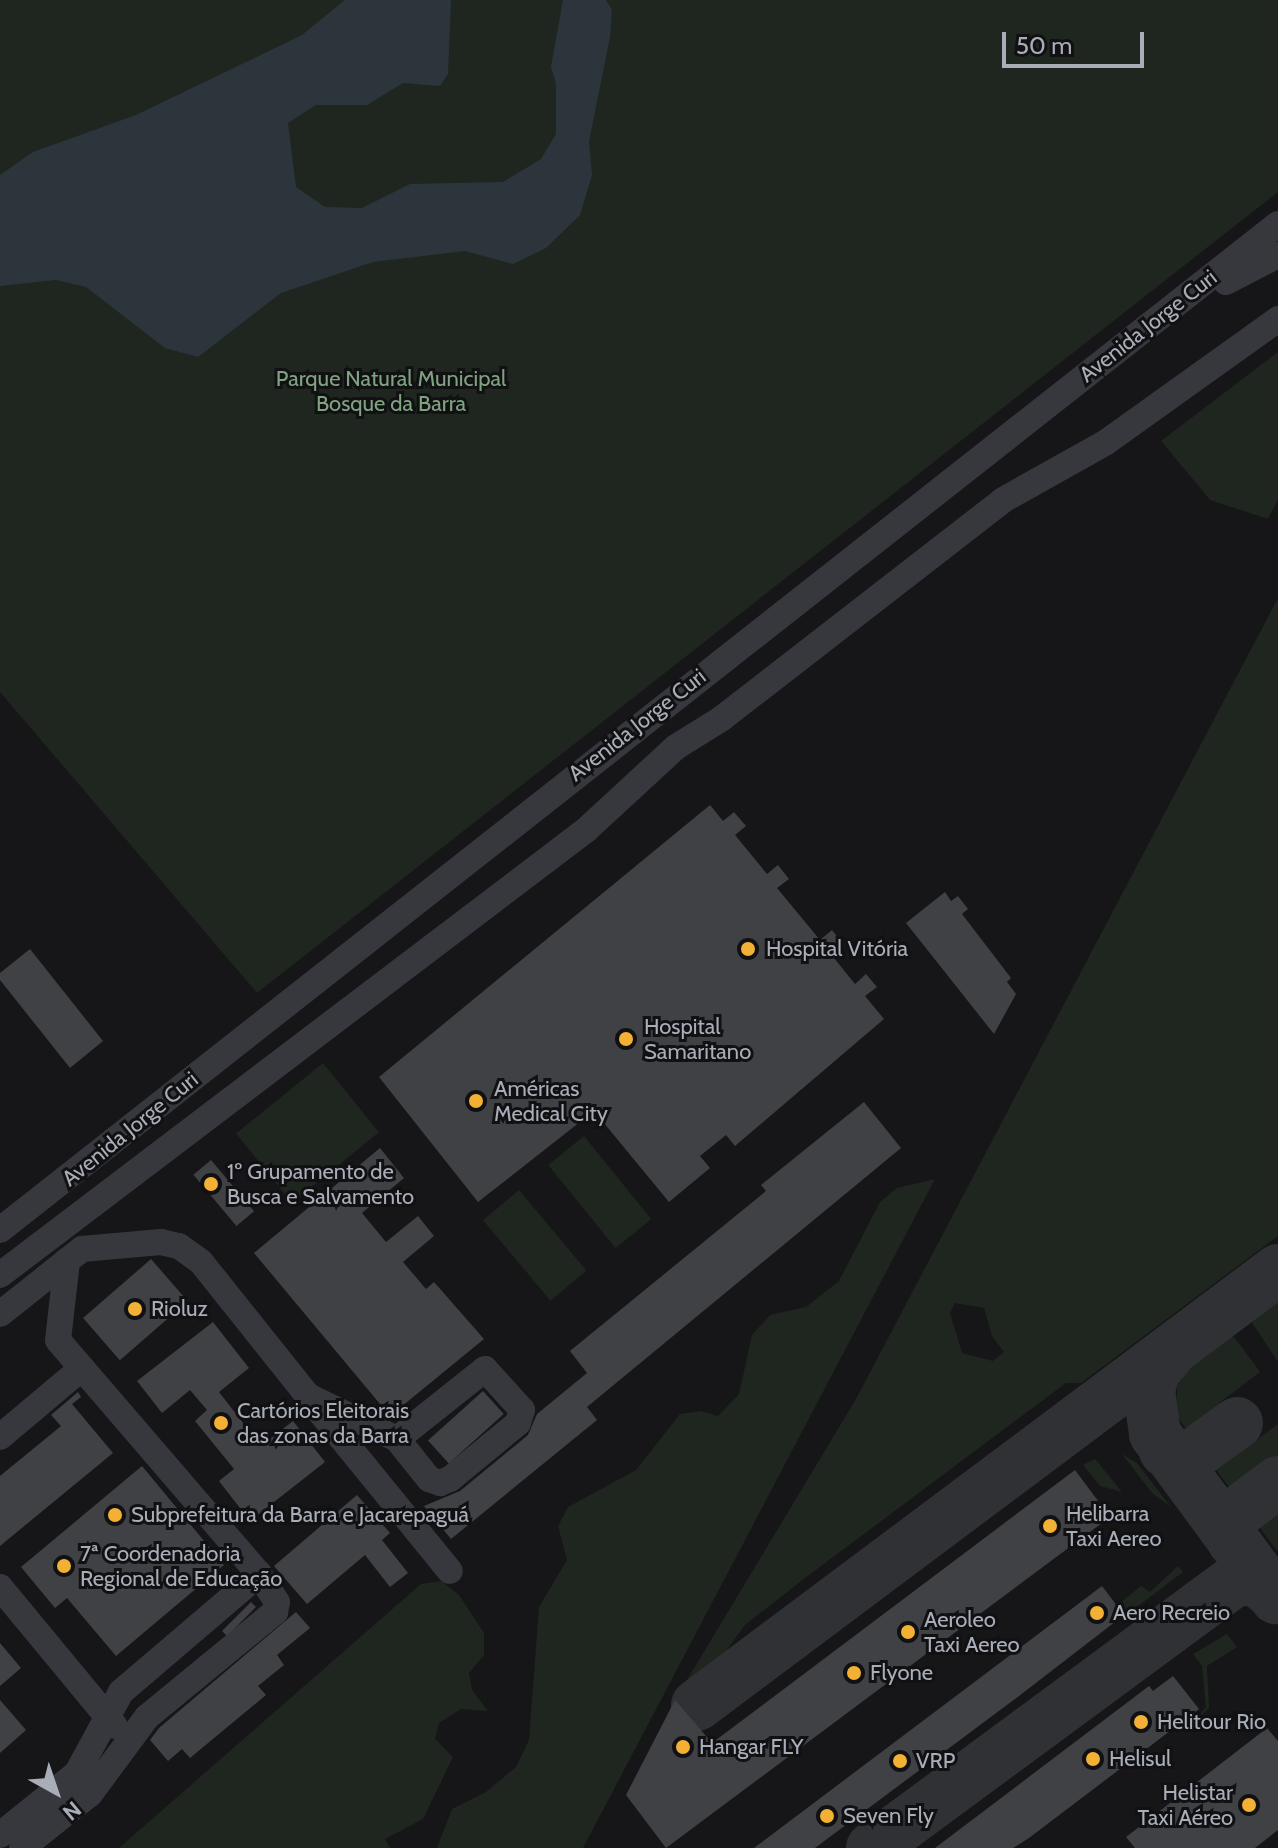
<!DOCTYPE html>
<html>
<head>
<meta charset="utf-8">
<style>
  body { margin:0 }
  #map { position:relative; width:1278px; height:1848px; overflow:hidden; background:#161618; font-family:Cabin,sans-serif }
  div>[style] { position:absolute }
  .green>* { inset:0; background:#1e261f; transform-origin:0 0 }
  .water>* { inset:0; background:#2c353c }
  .taxiway>* { height:52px; margin:-26px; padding:0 26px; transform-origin:26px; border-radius:26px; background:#303135 }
  .building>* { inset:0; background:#404145; transform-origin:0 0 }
  .minor>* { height:26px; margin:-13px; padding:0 13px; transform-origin:13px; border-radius:13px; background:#37383d }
  .dots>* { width:22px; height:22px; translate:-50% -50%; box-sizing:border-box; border:4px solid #111113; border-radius:50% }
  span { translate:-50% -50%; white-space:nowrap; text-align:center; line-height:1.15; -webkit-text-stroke:6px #111113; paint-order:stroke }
  .street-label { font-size:22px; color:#a8adb8 }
  .park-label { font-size:22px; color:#7fa381 }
  .poi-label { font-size:22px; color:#a8adb8 }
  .left { translate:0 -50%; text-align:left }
  .right { translate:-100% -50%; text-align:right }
  .north { position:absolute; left:16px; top:1752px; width:80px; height:80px; -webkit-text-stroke:6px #111113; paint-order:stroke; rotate:140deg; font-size:22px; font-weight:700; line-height:32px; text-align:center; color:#a8adb8 }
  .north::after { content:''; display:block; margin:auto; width:28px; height:36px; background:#a8adb8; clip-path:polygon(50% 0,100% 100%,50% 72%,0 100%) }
  .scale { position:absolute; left:1002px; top:32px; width:142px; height:36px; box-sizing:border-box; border:4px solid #a8adb8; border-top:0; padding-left:10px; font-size:24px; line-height:28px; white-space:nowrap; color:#a8adb8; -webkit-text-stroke:6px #111113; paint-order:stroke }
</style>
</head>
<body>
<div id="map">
  <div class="green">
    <i style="clip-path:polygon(0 0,1278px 0,1278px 192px,257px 993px,0 692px)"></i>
    <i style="clip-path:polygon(1278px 352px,1278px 499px,1268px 519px,1210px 500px,1161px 441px)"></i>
    <i style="clip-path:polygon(evenodd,1278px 598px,1278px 1236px,1081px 1383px,1066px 1383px,805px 1578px,745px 1625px,693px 1696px,675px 1700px,856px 1399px,1278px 598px,955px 1303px,984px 1308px,992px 1336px,1004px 1352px,993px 1361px,962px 1353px,950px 1313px,955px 1303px)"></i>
    <i style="left:323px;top:1063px;width:89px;height:112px;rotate:51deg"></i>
    <i style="left:584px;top:1136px;width:107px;height:46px;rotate:51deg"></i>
    <i style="clip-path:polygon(935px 1179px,583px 1848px,437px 1848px,452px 1809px,486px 1792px,516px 1767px,529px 1740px,539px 1607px,567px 1560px,558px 1526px,568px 1507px,636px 1470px,680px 1414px,701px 1411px,718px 1416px,739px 1394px,752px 1335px,770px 1315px,806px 1307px,839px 1281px,880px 1202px,897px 1188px)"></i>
    <i style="left:519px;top:1190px;width:105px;height:47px;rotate:50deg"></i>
    <i style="clip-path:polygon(1278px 1301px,1278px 1362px,1251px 1321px)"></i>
    <i style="clip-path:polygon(1231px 1336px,1235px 1338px,1278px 1396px,1260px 1372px,1219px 1403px,1227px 1415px,1194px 1440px,1177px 1416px,1177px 1386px,1191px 1365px)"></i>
    <i style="clip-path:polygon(1278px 1424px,1278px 1455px,1264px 1465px,1272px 1476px,1239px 1500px,1207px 1458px,1240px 1433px,1250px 1445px)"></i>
    <i style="clip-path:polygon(1122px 1454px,1137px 1463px,1170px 1506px,1153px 1494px)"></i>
    <i style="clip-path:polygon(1095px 1459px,1122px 1492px,1100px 1486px,1083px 1465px)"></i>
    <i style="clip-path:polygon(1278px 1494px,1278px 1550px,1277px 1551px,1250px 1514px)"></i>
    <i style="clip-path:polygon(1178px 1566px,1183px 1572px,1125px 1616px,1116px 1606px,1141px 1586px,1150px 1592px)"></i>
    <i style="clip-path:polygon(441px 1581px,459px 1595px,484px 1633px,484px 1655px,469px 1673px,472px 1690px,488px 1711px,461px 1709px,439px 1723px,435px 1739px,453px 1757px,423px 1819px,385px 1839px,390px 1848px,119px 1848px,421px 1584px)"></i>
    <i style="clip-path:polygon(1227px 1634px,1237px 1647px,1207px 1666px,1209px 1708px,1187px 1729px,1206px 1707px,1202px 1666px,1193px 1654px)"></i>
  </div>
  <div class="water">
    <i style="clip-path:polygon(345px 0,451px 0,448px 74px,440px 86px,403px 83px,367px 105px,316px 105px,288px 123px,296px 187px,325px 207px,362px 208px,410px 184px,503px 182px,541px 159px,556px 134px,556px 84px,551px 67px,563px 0,606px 0,612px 10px,610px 37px,589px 141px,592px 175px,580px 215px,546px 248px,513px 264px,465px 251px,373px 262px,281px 293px,198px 357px,165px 348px,86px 287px,56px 280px,0 286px,0 175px,33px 152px,136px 115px,302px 35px)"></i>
  </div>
  <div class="taxiway">
    <i style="left:1173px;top:1349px;width:30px;rotate:130deg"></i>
    <i style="left:1154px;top:1372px;width:19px;rotate:106deg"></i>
    <i style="left:1149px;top:1390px;width:44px;rotate:82.2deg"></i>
    <i style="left:1155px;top:1434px;width:204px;rotate:53.6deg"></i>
    <i style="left:1165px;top:1451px;width:15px;rotate:20deg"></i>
    <i style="left:1179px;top:1456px;width:15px;rotate:-8deg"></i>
    <i style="left:1194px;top:1454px;width:53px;rotate:-35.8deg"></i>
    <i style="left:1233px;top:1541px;width:15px;rotate:-98deg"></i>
    <i style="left:1231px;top:1526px;width:16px;rotate:-63deg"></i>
    <i style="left:1238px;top:1512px;width:50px;rotate:-36.9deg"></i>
    <i style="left:697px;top:1705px;width:726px;rotate:-36.82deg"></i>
    <i style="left:872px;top:1848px;width:450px;rotate:-36.4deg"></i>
    <i style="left:1234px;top:1581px;width:21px;rotate:-5deg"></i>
    <i style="left:1255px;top:1579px;width:21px;rotate:39deg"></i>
  </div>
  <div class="building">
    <i style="clip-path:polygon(710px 805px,723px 821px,734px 812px,746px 826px,735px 835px,767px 874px,778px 865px,789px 879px,777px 888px,820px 940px,832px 930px,842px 943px,830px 953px,855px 984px,866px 974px,877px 987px,865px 996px,884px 1019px,735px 1146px,726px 1135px,700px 1156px,710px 1168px,669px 1202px,594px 1111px,478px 1202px,379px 1077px)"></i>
    <i style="clip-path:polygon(945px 892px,951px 901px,958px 896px,968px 909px,962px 914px,1011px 978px,1007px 982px,1016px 994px,994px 1034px,906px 923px)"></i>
    <i style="clip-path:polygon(30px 949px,103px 1041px,70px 1068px,0 980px,0 973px)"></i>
    <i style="clip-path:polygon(864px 1102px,901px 1148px,587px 1407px,597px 1420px,451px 1539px,424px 1506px,460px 1491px,528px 1435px,537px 1414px,587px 1373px,570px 1351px,766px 1191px,761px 1185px)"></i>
    <i style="clip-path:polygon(380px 1148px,404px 1178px,362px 1213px,386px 1242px,418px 1216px,434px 1236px,403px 1262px,426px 1289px,434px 1282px,484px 1339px,390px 1416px,254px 1253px)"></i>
    <i style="left:211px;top:1160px;width:67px;height:23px;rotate:50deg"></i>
    <i style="left:151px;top:1259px;width:56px;height:90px;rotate:49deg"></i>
    <i style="clip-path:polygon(213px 1322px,249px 1368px,219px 1392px,261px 1446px,293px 1421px,325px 1462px,250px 1521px,219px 1481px,234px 1469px,195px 1421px,207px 1410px,190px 1390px,162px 1413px,137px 1381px)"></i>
    <i style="left:483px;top:1391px;width:31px;height:74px;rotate:48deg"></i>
    <i style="clip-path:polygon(78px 1392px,81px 1397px,72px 1404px,113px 1453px,0 1546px,0 1476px,61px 1426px,51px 1415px)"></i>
    <i style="clip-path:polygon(142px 1466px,224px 1565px,116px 1656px,67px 1598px,55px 1608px,21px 1567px)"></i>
    <i style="clip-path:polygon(1075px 1470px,1110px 1517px,666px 1848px,626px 1795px,675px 1700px,712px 1743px)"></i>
    <i style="clip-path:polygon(357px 1495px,390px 1533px,382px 1540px,408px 1573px,390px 1587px,365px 1555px,307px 1604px,274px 1566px)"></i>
    <i style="clip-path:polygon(1102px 1586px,1124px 1615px,1019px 1696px,815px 1848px,754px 1848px)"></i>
    <i style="left:251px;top:1602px;width:7px;height:41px;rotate:45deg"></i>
    <i style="clip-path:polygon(296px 1612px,310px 1628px,277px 1655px,284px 1665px,258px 1686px,266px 1695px,190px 1758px,182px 1749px,168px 1761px,150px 1740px,159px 1728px)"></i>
    <i style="clip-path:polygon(0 1643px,21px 1668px,0 1686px)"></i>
    <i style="clip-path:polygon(1173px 1676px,1199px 1709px,1029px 1838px,1013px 1848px,935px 1848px,1149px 1686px,1153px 1691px)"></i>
    <i style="clip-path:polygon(0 1700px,26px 1730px,0 1753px)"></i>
    <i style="clip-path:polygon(1267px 1728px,1278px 1741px,1278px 1830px,1255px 1848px,1135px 1848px,1126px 1837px)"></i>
  </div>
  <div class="minor">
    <i style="left:1226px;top:282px;width:59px;rotate:-27.4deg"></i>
    <i style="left:0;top:1230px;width:1626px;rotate:-38.21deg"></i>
    <i style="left:0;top:1275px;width:736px;rotate:-37.21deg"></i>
    <i style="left:586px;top:830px;width:122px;rotate:-42.7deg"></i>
    <i style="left:676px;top:747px;width:53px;rotate:-31.9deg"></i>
    <i style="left:721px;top:719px;width:357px;rotate:-37.8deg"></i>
    <i style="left:1003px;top:500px;width:117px;rotate:-29.2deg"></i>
    <i style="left:1105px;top:443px;width:213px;rotate:-35.6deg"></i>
    <i style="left:0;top:1314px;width:105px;rotate:-38.4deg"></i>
    <i style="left:82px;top:1249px;width:79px;rotate:-5.1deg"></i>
    <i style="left:161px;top:1242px;width:18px;rotate:13deg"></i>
    <i style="left:179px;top:1246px;width:27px;rotate:36deg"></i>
    <i style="left:201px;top:1262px;width:171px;rotate:51.4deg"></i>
    <i style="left:308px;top:1396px;width:99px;rotate:25.8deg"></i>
    <i style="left:397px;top:1439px;width:51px;rotate:51.3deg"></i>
    <i style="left:429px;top:1479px;width:12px;rotate:20deg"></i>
    <i style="left:440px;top:1483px;width:11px;rotate:-22deg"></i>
    <i style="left:450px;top:1479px;width:88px;rotate:-39.5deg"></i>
    <i style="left:518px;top:1423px;width:14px;rotate:-73deg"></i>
    <i style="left:522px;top:1410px;width:55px;rotate:-132.1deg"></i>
    <i style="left:485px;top:1369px;width:112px;rotate:141.5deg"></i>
    <i style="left:312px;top:1402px;width:218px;rotate:50.8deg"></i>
    <i style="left:0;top:1437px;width:107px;rotate:-40.1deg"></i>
    <i style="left:0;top:1587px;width:180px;rotate:50.4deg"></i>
    <i style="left:0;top:1835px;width:99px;rotate:-38.8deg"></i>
    <i style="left:77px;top:1773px;width:92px;rotate:-61.5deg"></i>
    <i style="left:121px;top:1692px;width:182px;rotate:-40.5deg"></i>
    <i style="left:22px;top:1848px;width:87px;rotate:-38.5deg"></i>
    <i style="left:90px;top:1794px;width:96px;rotate:-53.5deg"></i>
    <i style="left:147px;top:1717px;width:166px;rotate:-39.4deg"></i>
    <i style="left:275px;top:1612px;width:10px;rotate:-79deg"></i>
    <i style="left:277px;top:1602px;width:33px;rotate:-123deg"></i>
    <i style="left:259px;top:1574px;width:308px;rotate:-130.7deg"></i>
    <i style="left:58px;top:1340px;width:80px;rotate:-83.5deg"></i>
  </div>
  <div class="dots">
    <i style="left:748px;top:949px;background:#f2b134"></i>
    <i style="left:626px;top:1039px;background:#f2b134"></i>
    <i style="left:476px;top:1101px;background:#f2b134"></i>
    <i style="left:211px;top:1184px;background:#f2b134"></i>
    <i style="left:135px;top:1309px;background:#f2b134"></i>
    <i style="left:221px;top:1423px;background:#f2b134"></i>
    <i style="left:115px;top:1515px;background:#f2b134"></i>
    <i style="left:1050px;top:1526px;background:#f2b134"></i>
    <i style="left:64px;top:1566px;background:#f2b134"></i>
    <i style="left:1097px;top:1613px;background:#f2b134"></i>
    <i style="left:908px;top:1632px;background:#f2b134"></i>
    <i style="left:854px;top:1673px;background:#f2b134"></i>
    <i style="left:1141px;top:1722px;background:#f2b134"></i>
    <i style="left:683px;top:1747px;background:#f2b134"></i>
    <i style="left:1093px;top:1759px;background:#f2b134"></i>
    <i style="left:900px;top:1761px;background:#f2b134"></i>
    <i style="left:1249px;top:1805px;background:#f2b134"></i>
    <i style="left:827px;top:1816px;background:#f2b134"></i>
  </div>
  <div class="street-label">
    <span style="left:1148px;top:326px;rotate:-38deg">Avenida Jorge Curi</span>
    <span style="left:637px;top:725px;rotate:-38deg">Avenida Jorge Curi</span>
    <span style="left:130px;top:1129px;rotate:-39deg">Avenida Jorge Curi</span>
  </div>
  <div class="park-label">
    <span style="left:391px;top:391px">Parque Natural Municipal<br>Bosque da Barra</span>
  </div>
  <div class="poi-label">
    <span class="left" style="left:766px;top:949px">Hospital Vitória</span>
    <span class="left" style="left:644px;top:1039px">Hospital<br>Samaritano</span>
    <span class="left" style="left:494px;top:1101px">Américas<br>Medical City</span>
    <span class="left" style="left:227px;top:1184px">1º Grupamento de<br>Busca e Salvamento</span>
    <span class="left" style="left:151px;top:1309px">Rioluz</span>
    <span class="left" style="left:237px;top:1423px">Cartórios Eleitorais<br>das zonas da Barra</span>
    <span class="left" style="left:1066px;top:1526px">Helibarra<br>Taxi Aereo</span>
    <span class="left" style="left:131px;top:1515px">Subprefeitura da Barra e Jacarepaguá</span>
    <span class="left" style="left:80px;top:1566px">7ª Coordenadoria<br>Regional de Educação</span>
    <span class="left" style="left:1113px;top:1613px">Aero Recreio</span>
    <span class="left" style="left:924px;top:1632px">Aeroleo<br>Taxi Aereo</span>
    <span class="left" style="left:870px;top:1673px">Flyone</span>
    <span class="left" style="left:1157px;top:1722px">Helitour Rio</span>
    <span class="left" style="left:699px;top:1747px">Hangar FLY</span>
    <span class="left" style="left:1109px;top:1759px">Helisul</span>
    <span class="left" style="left:916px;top:1761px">VRP</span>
    <span class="right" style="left:1233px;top:1805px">Helistar<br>Taxi Aéreo</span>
    <span class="left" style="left:843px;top:1816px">Seven Fly</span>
  </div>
  <div class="north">N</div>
  <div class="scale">50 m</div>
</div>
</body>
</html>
